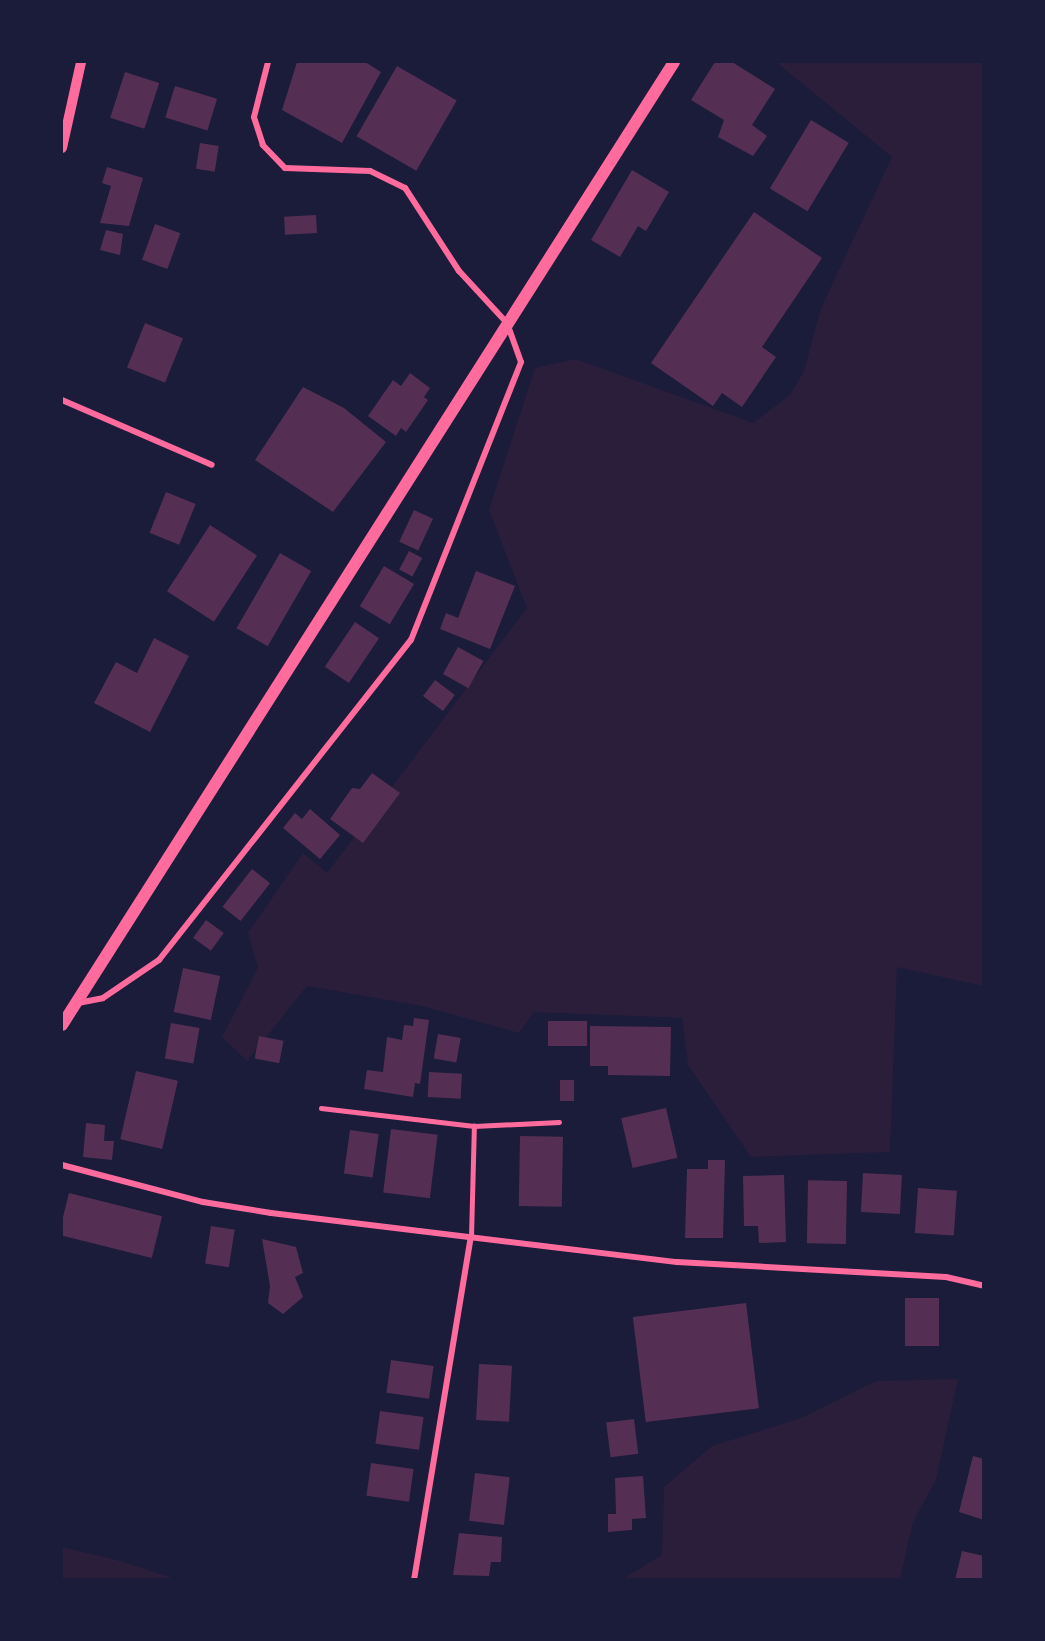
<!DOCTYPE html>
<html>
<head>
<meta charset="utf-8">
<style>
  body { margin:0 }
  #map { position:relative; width:1045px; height:1641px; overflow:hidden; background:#1b1b3a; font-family:Lora,serif }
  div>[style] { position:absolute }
  .green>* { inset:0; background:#2a1e3b }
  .building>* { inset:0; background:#542f53; transform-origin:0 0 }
  .service>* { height:4.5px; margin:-2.25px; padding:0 2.25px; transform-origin:2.25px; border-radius:2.25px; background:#ff6b9d }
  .minor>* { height:6px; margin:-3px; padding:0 3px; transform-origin:3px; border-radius:3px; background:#ff6b9d }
  .tertiary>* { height:10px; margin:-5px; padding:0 5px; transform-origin:5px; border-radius:5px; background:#ff6b9d }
  .secondary>* { height:12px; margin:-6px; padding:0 6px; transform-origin:6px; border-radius:6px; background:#ff6b9d }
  span { translate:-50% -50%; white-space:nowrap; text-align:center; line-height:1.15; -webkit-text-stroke:6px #1b1b3a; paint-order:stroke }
  .frame { position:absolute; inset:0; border:63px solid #1b1b3a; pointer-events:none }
</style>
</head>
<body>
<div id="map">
  <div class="green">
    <i style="clip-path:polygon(776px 62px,983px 62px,983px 986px,897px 967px,890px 1152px,751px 1157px,688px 1065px,682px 1018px,534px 1012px,519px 1033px,422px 1006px,307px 986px,247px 1061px,222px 1037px,258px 968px,248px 933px,303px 853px,327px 873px,527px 608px,489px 510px,535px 368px,576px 359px,753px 423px,790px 395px,804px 371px,821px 308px,892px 157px)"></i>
    <i style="clip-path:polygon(958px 1379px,936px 1480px,913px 1522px,900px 1579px,623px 1579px,662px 1555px,664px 1487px,712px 1446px,801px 1418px,876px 1381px)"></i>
    <i style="clip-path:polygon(62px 1547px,117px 1560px,176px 1579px,62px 1579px)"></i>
  </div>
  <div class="building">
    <i style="clip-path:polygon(297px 62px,365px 62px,381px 72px,342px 143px,282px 110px)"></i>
    <i style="clip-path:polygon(715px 62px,732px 62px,775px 89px,752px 125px,767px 136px,753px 156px,718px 137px,724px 120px,691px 100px)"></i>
    <i style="left:397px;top:66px;width:69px;height:81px;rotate:30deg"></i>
    <i style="left:125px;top:72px;width:36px;height:48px;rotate:18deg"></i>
    <i style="left:175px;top:86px;width:44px;height:33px;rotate:17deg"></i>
    <i style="left:811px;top:120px;width:44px;height:80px;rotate:31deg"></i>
    <i style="left:200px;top:143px;width:19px;height:26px;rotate:9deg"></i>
    <i style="clip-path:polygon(107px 167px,143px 178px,129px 226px,100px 223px,111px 186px,102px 183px)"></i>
    <i style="clip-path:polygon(632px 170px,669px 192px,646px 231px,638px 226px,620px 257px,591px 240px)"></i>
    <i style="clip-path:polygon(754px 212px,822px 258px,762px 347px,776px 357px,742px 407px,722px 393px,713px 406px,651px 363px)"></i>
    <i style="left:316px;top:215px;width:18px;height:32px;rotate:87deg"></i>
    <i style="left:155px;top:224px;width:27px;height:38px;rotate:20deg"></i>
    <i style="clip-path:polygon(106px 230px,123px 234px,120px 255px,100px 250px)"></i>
    <i style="left:145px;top:323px;width:41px;height:48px;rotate:22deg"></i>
    <i style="clip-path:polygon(410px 373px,430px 388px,424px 397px,428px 400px,406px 432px,401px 428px,396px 436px,368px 416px,393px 380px,401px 386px)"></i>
    <i style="clip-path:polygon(303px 387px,344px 408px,386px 442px,333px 512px,255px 460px)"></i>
    <i style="left:166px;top:492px;width:32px;height:44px;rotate:22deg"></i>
    <i style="left:414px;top:510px;width:21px;height:35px;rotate:25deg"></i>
    <i style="left:210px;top:525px;width:56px;height:79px;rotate:33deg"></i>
    <i style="left:409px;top:551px;width:15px;height:21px;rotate:28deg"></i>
    <i style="left:280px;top:553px;width:36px;height:87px;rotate:30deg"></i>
    <i style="left:384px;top:566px;width:35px;height:47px;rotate:31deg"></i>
    <i style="clip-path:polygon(476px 571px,515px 586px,490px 649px,440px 629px,446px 613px,458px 618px)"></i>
    <i style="left:355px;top:622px;width:29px;height:54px;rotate:34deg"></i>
    <i style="clip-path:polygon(154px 638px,189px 656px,150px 732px,94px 703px,116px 662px,137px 673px)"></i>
    <i style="left:458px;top:647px;width:29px;height:31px;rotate:29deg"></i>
    <i style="left:435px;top:680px;width:25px;height:20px;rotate:37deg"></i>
    <i style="clip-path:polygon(372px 773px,400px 793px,363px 843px,330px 819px,352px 788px,360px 789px)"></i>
    <i style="clip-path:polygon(310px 809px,340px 835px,320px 859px,283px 828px,295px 813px,302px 819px)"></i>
    <i style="left:252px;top:869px;width:23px;height:48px;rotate:38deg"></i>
    <i style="left:206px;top:920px;width:22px;height:22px;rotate:36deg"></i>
    <i style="left:183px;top:968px;width:38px;height:45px;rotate:12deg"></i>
    <i style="clip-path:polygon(414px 1018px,429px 1020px,420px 1084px,415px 1083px,413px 1097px,364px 1089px,367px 1070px,383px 1072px,387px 1037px,402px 1040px,404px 1025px,413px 1026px)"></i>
    <i style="left:548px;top:1021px;width:39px;height:25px"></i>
    <i style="left:171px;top:1023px;width:29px;height:36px;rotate:10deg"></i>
    <i style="clip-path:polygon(590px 1026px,671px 1027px,670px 1076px,608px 1075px,608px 1066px,590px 1066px)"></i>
    <i style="left:438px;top:1034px;width:23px;height:25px;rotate:10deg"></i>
    <i style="left:259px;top:1036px;width:25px;height:23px;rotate:11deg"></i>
    <i style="left:136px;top:1071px;width:43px;height:70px;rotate:13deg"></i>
    <i style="left:429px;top:1072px;width:33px;height:25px;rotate:3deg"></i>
    <i style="left:560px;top:1080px;width:14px;height:21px"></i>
    <i style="left:666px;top:1108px;width:51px;height:46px;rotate:77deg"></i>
    <i style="clip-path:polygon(86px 1123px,105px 1125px,104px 1141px,114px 1141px,112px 1160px,83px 1157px)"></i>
    <i style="left:391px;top:1129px;width:47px;height:64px;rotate:7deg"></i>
    <i style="left:350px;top:1130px;width:29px;height:44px;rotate:8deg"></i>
    <i style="left:520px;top:1136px;width:43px;height:70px;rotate:1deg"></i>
    <i style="clip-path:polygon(708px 1160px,725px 1160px,723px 1238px,685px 1238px,687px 1169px,708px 1169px)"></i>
    <i style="left:863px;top:1173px;width:39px;height:39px;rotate:3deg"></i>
    <i style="clip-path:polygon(784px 1175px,786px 1242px,759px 1243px,758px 1226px,744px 1226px,743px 1176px)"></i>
    <i style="left:847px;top:1181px;width:63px;height:39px;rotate:91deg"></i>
    <i style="left:918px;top:1188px;width:39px;height:45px;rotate:4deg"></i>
    <i style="left:69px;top:1193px;width:96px;height:43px;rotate:14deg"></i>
    <i style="left:211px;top:1226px;width:24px;height:38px;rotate:9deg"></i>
    <i style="clip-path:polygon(262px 1239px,296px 1247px,303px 1273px,295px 1277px,303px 1297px,283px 1314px,268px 1303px,270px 1286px)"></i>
    <i style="left:905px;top:1298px;width:34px;height:48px"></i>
    <i style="left:746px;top:1303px;width:106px;height:114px;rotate:83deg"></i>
    <i style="left:391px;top:1360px;width:43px;height:33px;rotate:8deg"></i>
    <i style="left:479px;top:1364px;width:33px;height:56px;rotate:3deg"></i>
    <i style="left:380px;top:1411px;width:44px;height:33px;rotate:8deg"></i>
    <i style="left:634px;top:1419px;width:35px;height:28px;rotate:83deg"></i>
    <i style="clip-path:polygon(973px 1456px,984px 1459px,984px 1520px,959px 1512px)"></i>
    <i style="left:371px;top:1463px;width:43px;height:33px;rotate:8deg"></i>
    <i style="left:475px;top:1473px;width:35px;height:48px;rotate:7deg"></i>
    <i style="clip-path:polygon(643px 1476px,646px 1518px,632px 1519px,632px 1530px,608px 1532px,608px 1514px,616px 1514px,615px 1478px)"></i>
    <i style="clip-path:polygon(459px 1533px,502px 1537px,501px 1562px,491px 1562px,489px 1576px,453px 1575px)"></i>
    <i style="clip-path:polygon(962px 1551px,984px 1556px,984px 1580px,955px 1580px)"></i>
  </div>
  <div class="service">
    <i style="left:321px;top:1108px;width:154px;rotate:6.7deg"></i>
    <i style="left:474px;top:1126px;width:85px;rotate:-2.7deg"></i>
    <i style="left:471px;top:1237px;width:111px;rotate:-88.5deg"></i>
  </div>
  <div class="minor">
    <i style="left:62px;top:400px;width:163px;rotate:23.4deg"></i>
    <i style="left:78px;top:1003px;width:25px;rotate:-11deg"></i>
    <i style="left:103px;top:998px;width:68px;rotate:-34.2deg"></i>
    <i style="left:159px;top:960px;width:407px;rotate:-51.8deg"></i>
    <i style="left:411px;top:640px;width:299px;rotate:-68.4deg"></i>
    <i style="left:521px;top:362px;width:41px;rotate:-109.7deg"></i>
    <i style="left:507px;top:323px;width:71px;rotate:-132.7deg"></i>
    <i style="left:459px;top:271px;width:99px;rotate:-123deg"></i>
    <i style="left:405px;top:188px;width:39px;rotate:-154deg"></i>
    <i style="left:370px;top:171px;width:85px;rotate:-178deg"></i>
    <i style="left:285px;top:168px;width:32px;rotate:-134deg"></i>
    <i style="left:263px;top:145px;width:29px;rotate:-108deg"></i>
    <i style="left:254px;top:117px;width:57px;rotate:-75.7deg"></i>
    <i style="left:62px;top:1165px;width:146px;rotate:14.7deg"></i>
    <i style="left:203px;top:1202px;width:69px;rotate:9.2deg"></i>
    <i style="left:271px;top:1213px;width:409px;rotate:6.9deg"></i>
    <i style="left:677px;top:1262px;width:269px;rotate:3.2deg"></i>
    <i style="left:946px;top:1277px;width:39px;rotate:13deg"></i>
    <i style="left:414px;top:1580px;width:348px;rotate:-80.6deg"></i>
  </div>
  <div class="tertiary">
    <i style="left:62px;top:148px;width:88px;rotate:-77.5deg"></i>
  </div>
  <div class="secondary">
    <i style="left:62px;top:1025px;width:1141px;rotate:-57.56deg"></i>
  </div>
  <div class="frame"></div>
</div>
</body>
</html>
